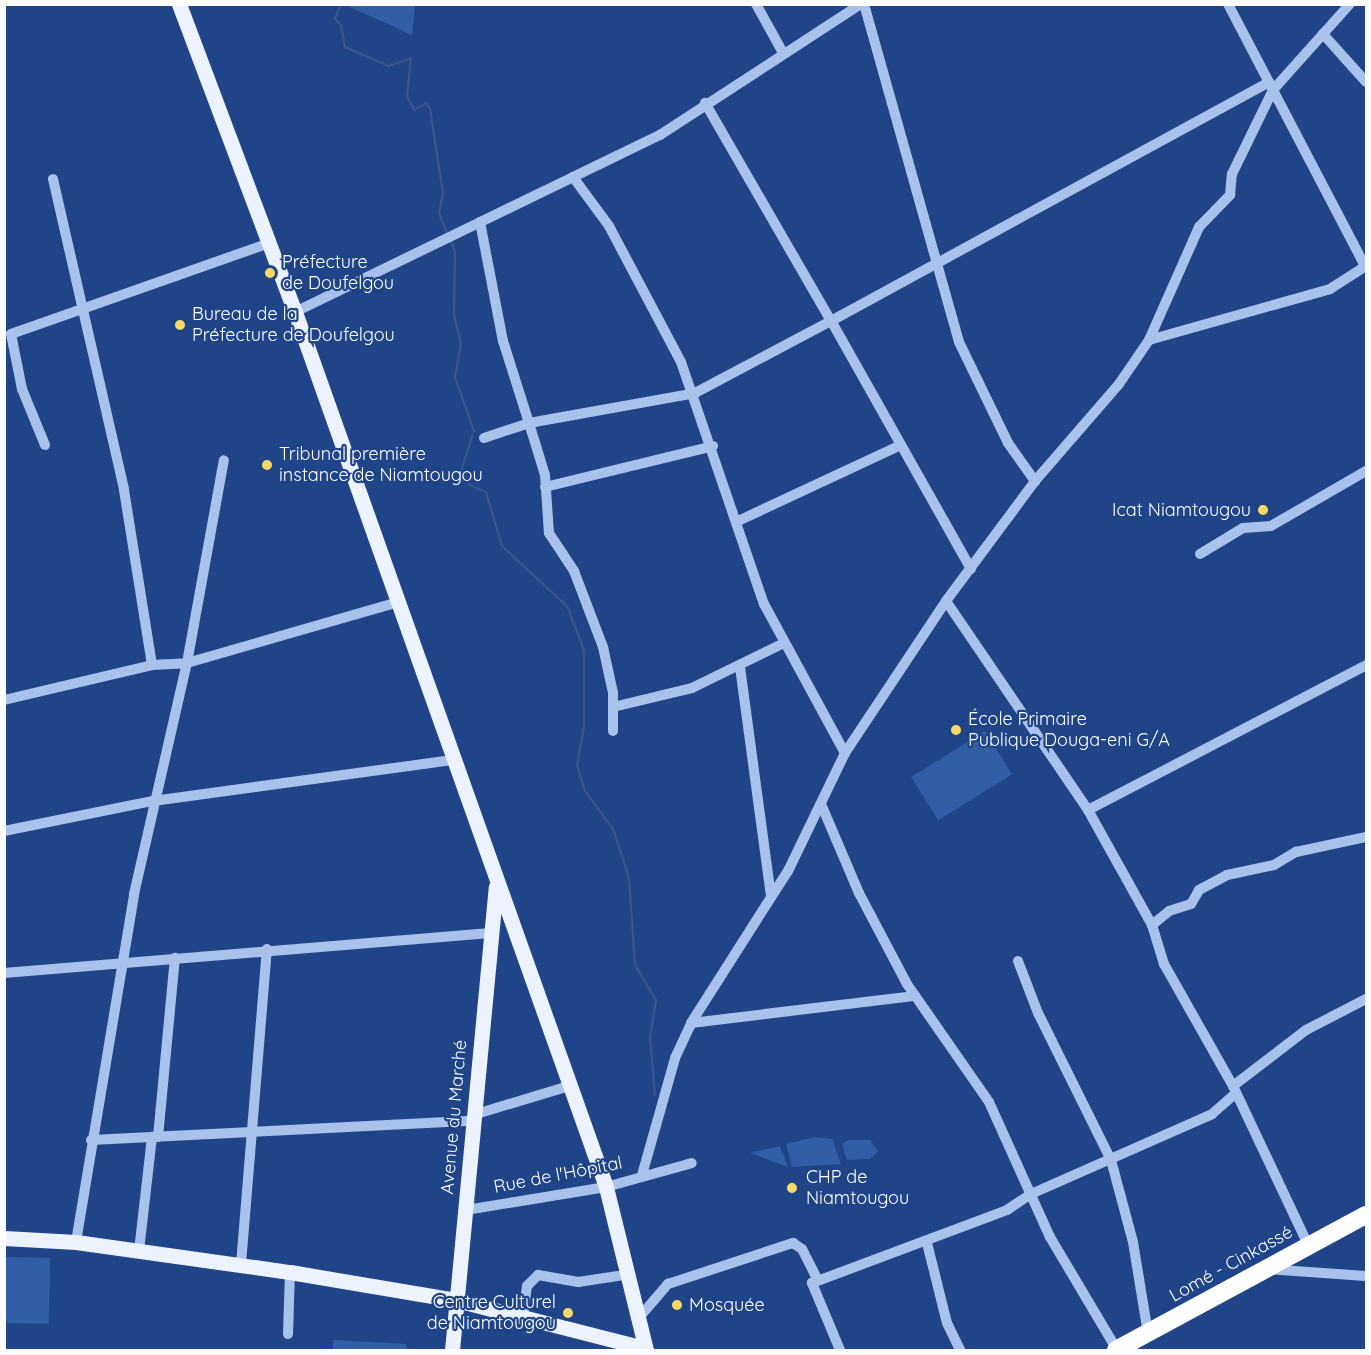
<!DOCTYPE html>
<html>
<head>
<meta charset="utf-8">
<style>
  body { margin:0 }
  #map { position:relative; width:1371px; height:1355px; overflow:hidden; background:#1f4588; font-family:Quicksand,sans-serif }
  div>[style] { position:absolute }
  .green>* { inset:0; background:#325ea6; transform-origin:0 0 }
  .stream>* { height:2px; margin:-1px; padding:0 1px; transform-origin:1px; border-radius:1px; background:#3b5788 }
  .minor>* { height:10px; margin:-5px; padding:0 5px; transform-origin:5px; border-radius:5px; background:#a9c2eb }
  .major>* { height:15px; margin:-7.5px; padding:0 7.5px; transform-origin:7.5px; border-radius:7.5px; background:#edf3fe }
  .highway>* { height:18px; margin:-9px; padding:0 9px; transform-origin:9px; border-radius:9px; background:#fff }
  .dots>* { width:16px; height:16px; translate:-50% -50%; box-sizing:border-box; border:3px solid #1f4588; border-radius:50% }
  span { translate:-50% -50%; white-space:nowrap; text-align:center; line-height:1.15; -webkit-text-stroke:4.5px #1f4588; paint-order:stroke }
  .poi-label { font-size:18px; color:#fff }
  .left { translate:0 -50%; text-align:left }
  .right { translate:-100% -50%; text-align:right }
  .street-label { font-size:18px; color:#fff }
  .frame { position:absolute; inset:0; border:6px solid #fff; pointer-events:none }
</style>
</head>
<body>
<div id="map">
  <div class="green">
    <i style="clip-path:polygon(349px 5px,415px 5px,412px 35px,350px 7px)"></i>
    <i style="left:985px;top:731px;width:51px;height:87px;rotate:58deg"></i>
    <i style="clip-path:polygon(814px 1137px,832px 1139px,841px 1164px,792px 1167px,786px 1144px)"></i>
    <i style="clip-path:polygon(849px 1140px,870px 1140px,878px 1151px,870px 1159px,847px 1160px,842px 1144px)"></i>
    <i style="clip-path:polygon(780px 1146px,788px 1167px,750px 1153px)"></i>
    <i style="left:5px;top:1257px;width:45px;height:66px;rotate:1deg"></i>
    <i style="clip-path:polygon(333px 1340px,406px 1344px,407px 1350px,333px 1350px)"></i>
  </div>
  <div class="stream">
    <i style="left:341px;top:4px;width:16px;rotate:112deg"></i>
    <i style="left:335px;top:19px;width:8px;rotate:45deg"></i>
    <i style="left:341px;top:25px;width:22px;rotate:80deg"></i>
    <i style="left:345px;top:47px;width:48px;rotate:23.4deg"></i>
    <i style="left:389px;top:66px;width:23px;rotate:-20deg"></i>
    <i style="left:411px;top:58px;width:38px;rotate:96deg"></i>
    <i style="left:407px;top:96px;width:16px;rotate:63deg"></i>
    <i style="left:414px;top:110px;width:14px;rotate:-30deg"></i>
    <i style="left:426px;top:103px;width:7px;rotate:56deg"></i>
    <i style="left:430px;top:109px;width:85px;rotate:81.2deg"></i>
    <i style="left:443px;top:193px;width:20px;rotate:101deg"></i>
    <i style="left:439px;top:213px;width:24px;rotate:68deg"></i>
    <i style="left:450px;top:240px;width:12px;rotate:66deg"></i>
    <i style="left:455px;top:251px;width:64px;rotate:90.9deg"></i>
    <i style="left:454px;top:315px;width:29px;rotate:76deg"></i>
    <i style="left:461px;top:343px;width:35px;rotate:100deg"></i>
    <i style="left:455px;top:377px;width:57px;rotate:70.6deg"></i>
    <i style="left:474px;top:431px;width:40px;rotate:108deg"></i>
    <i style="left:462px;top:469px;width:18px;rotate:63deg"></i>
    <i style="left:470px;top:485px;width:17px;rotate:24deg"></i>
    <i style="left:486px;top:492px;width:56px;rotate:73.5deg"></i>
    <i style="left:502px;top:546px;width:88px;rotate:42.7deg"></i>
    <i style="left:567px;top:606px;width:47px;rotate:68.9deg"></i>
    <i style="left:584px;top:650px;width:76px;rotate:90deg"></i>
    <i style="left:584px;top:726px;width:40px;rotate:100deg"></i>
    <i style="left:577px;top:765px;width:27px;rotate:73deg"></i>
    <i style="left:585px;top:791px;width:47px;rotate:53.6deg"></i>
    <i style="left:613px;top:829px;width:52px;rotate:71.9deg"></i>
    <i style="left:629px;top:878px;width:87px;rotate:86.1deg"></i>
    <i style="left:635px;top:965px;width:41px;rotate:59deg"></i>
    <i style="left:656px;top:1000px;width:36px;rotate:99deg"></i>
    <i style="left:650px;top:1036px;width:59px;rotate:85.2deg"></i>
  </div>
  <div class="minor">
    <i style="left:756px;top:4px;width:56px;rotate:61.1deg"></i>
    <i style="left:864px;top:4px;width:351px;rotate:74.3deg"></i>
    <i style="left:959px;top:342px;width:112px;rotate:64.1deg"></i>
    <i style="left:1008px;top:443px;width:47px;rotate:54.6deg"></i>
    <i style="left:1228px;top:4px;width:298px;rotate:62.4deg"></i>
    <i style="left:1323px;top:34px;width:64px;rotate:48.1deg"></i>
    <i style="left:573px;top:177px;width:61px;rotate:53.7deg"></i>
    <i style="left:609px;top:226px;width:154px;rotate:62.1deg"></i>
    <i style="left:681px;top:362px;width:256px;rotate:71.1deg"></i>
    <i style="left:764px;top:604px;width:170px;rotate:61.5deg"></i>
    <i style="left:53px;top:179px;width:319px;rotate:77.1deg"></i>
    <i style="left:124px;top:490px;width:177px;rotate:80.9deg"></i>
    <i style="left:480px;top:222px;width:121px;rotate:79.1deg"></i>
    <i style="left:503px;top:341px;width:86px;rotate:72.4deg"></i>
    <i style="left:529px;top:423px;width:169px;rotate:-10.2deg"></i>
    <i style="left:695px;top:393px;width:154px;rotate:-27.9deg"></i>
    <i style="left:831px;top:321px;width:252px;rotate:-120deg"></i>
    <i style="left:295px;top:312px;width:406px;rotate:-25.9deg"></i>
    <i style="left:660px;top:135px;width:240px;rotate:-33.1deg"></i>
    <i style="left:1149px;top:340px;width:188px;rotate:-15.7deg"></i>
    <i style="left:1330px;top:289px;width:43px;rotate:-32.6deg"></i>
    <i style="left:484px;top:438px;width:47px;rotate:-18.4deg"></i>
    <i style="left:529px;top:423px;width:54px;rotate:72.9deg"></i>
    <i style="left:545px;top:475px;width:58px;rotate:86.1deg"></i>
    <i style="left:549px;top:533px;width:45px;rotate:56.7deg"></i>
    <i style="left:574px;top:571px;width:81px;rotate:69.1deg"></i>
    <i style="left:603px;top:647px;width:47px;rotate:77.7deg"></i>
    <i style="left:613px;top:693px;width:38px;rotate:90deg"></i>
    <i style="left:45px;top:445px;width:61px;rotate:-112.3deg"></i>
    <i style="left:22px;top:389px;width:56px;rotate:-101.3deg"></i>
    <i style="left:11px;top:334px;width:274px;rotate:-19.4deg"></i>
    <i style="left:545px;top:487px;width:173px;rotate:-13.7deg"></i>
    <i style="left:738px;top:521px;width:178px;rotate:-25deg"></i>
    <i style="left:1200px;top:554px;width:50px;rotate:-31.2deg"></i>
    <i style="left:1243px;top:528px;width:28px;rotate:-4deg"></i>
    <i style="left:1271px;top:526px;width:110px;rotate:-30.1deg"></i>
    <i style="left:971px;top:569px;width:285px;rotate:-119.4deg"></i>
    <i style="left:831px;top:321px;width:499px;rotate:-28.6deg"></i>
    <i style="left:946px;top:601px;width:253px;rotate:55.8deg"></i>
    <i style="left:1088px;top:810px;width:132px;rotate:60.9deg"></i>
    <i style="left:1152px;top:925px;width:41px;rotate:72.9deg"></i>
    <i style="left:1164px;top:964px;width:140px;rotate:60.5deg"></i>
    <i style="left:1233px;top:1086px;width:176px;rotate:64.7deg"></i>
    <i style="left:740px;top:667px;width:232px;rotate:82.3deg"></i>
    <i style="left:4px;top:700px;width:152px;rotate:-13.3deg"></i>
    <i style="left:152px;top:665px;width:35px;rotate:-3deg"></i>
    <i style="left:187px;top:663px;width:216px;rotate:-16.1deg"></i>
    <i style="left:613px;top:707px;width:81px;rotate:-13.5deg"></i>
    <i style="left:692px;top:688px;width:102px;rotate:-26.1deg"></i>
    <i style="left:821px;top:804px;width:97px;rotate:66.9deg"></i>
    <i style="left:859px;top:893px;width:103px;rotate:62.2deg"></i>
    <i style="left:907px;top:984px;width:144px;rotate:55.2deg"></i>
    <i style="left:989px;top:1102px;width:148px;rotate:65.7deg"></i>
    <i style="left:1050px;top:1237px;width:131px;rotate:59.3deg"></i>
    <i style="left:1088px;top:810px;width:314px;rotate:-27.5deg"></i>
    <i style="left:4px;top:831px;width:152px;rotate:-11.4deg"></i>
    <i style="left:153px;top:801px;width:304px;rotate:-7.8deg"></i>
    <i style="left:1152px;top:925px;width:22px;rotate:-39deg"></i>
    <i style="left:1169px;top:911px;width:23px;rotate:-18deg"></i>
    <i style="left:1191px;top:904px;width:16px;rotate:-60deg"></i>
    <i style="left:1199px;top:890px;width:32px;rotate:-28deg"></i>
    <i style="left:1227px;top:875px;width:48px;rotate:-12deg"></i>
    <i style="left:1274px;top:865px;width:26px;rotate:-31deg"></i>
    <i style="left:1296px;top:852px;width:72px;rotate:-12.1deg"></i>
    <i style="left:1018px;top:961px;width:56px;rotate:69deg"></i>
    <i style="left:1038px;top:1013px;width:164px;rotate:63.6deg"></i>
    <i style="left:1111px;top:1160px;width:85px;rotate:75deg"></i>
    <i style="left:1133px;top:1242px;width:93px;rotate:80.7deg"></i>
    <i style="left:4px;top:973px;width:488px;rotate:-4.7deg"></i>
    <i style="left:691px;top:1023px;width:226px;rotate:-6.9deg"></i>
    <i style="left:1233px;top:1086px;width:92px;rotate:-37.5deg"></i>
    <i style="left:1306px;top:1030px;width:68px;rotate:-27.3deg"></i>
    <i style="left:473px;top:1115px;width:100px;rotate:-16.8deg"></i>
    <i style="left:158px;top:1137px;width:180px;rotate:-84.6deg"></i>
    <i style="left:91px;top:1140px;width:381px;rotate:-2.9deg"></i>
    <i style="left:642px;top:1175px;width:122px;rotate:-74.2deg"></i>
    <i style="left:675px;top:1058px;width:38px;rotate:-65deg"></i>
    <i style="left:691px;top:1023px;width:180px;rotate:-57.5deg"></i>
    <i style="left:788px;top:871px;width:131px;rotate:-64.2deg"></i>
    <i style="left:845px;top:753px;width:182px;rotate:-56.4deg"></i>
    <i style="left:946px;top:601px;width:149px;rotate:-53.4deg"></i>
    <i style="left:1035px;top:481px;width:128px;rotate:-49.1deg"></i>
    <i style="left:1119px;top:384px;width:53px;rotate:-55.7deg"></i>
    <i style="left:1149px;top:340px;width:124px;rotate:-66.1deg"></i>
    <i style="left:1199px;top:227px;width:45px;rotate:-45.9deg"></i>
    <i style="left:1230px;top:195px;width:21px;rotate:-85deg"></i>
    <i style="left:1232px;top:174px;width:93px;rotate:-64deg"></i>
    <i style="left:1273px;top:90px;width:115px;rotate:-48.2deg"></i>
    <i style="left:466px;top:1210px;width:142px;rotate:-9.3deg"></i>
    <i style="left:606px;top:1187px;width:89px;rotate:-15.6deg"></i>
    <i style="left:76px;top:1242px;width:353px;rotate:-80.5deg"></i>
    <i style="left:134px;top:894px;width:237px;rotate:-77.1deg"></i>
    <i style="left:187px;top:663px;width:206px;rotate:-79.7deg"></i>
    <i style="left:927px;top:1243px;width:82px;rotate:76deg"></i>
    <i style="left:947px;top:1323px;width:30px;rotate:64deg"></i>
    <i style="left:139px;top:1251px;width:115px;rotate:-83.5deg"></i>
    <i style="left:241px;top:1264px;width:316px;rotate:-85.3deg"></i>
    <i style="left:1268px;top:1269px;width:98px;rotate:4.1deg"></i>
    <i style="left:523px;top:1318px;width:32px;rotate:-83deg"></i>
    <i style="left:527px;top:1286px;width:16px;rotate:-45deg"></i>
    <i style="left:538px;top:1275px;width:41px;rotate:9.9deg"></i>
    <i style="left:578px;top:1282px;width:48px;rotate:-8.5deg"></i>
    <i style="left:637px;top:1320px;width:48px;rotate:-49.3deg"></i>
    <i style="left:668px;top:1284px;width:132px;rotate:-18.2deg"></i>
    <i style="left:793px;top:1243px;width:11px;rotate:34deg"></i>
    <i style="left:802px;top:1249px;width:35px;rotate:63deg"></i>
    <i style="left:288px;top:1334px;width:62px;rotate:-88.2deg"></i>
    <i style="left:840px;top:1350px;width:73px;rotate:-112.7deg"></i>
    <i style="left:812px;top:1283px;width:208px;rotate:-20.5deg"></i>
    <i style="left:1007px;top:1210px;width:29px;rotate:-34deg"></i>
    <i style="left:1031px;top:1194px;width:198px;rotate:-23.8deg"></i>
    <i style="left:1212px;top:1114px;width:30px;rotate:-41deg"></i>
  </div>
  <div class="major">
    <i style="left:179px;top:4px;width:329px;rotate:69.4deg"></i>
    <i style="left:295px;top:312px;width:929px;rotate:70.43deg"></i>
    <i style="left:606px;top:1187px;width:168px;rotate:76.2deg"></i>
    <i style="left:4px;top:1238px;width:72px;rotate:3.2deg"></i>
    <i style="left:76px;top:1242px;width:216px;rotate:8deg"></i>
    <i style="left:290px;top:1272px;width:168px;rotate:9.6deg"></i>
    <i style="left:456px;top:1300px;width:195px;rotate:14.3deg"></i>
    <i style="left:452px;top:1350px;width:465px;rotate:-84.6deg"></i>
  </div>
  <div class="highway">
    <i style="left:1116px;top:1350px;width:284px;rotate:-28.4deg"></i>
  </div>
  <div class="dots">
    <i style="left:270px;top:273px;background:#f9da68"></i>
    <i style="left:180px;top:325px;background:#f9da68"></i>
    <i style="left:267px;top:465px;background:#f9da68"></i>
    <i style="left:1263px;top:510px;background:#f9da68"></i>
    <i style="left:956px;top:730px;background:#f9da68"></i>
    <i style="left:792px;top:1188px;background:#f9da68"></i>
    <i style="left:677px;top:1305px;background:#f9da68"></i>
    <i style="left:568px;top:1313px;background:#f9da68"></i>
  </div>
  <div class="poi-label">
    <span class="left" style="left:282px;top:273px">Préfecture<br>de Doufelgou</span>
    <span class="left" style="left:192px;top:325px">Bureau de la<br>Préfecture de Doufelgou</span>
    <span class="left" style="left:279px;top:465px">Tribunal première<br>instance de Niamtougou</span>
    <span class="right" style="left:1251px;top:510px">Icat Niamtougou</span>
    <span class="left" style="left:968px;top:730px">École Primaire<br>Publique Douga-eni G/A</span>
    <span class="left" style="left:806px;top:1188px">CHP de<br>Niamtougou</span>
    <span class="right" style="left:556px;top:1313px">Centre Culturel<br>de Niamtougou</span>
    <span class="left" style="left:689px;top:1305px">Mosquée</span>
  </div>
  <div class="street-label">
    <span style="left:454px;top:1117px;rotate:-85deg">Avenue du Marché</span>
    <span style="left:558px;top:1175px;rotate:-11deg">Rue de l'Hôpital</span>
    <span style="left:1231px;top:1264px;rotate:-29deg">Lomé - Cinkassé</span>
  </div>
  <div class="frame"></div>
</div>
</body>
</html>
